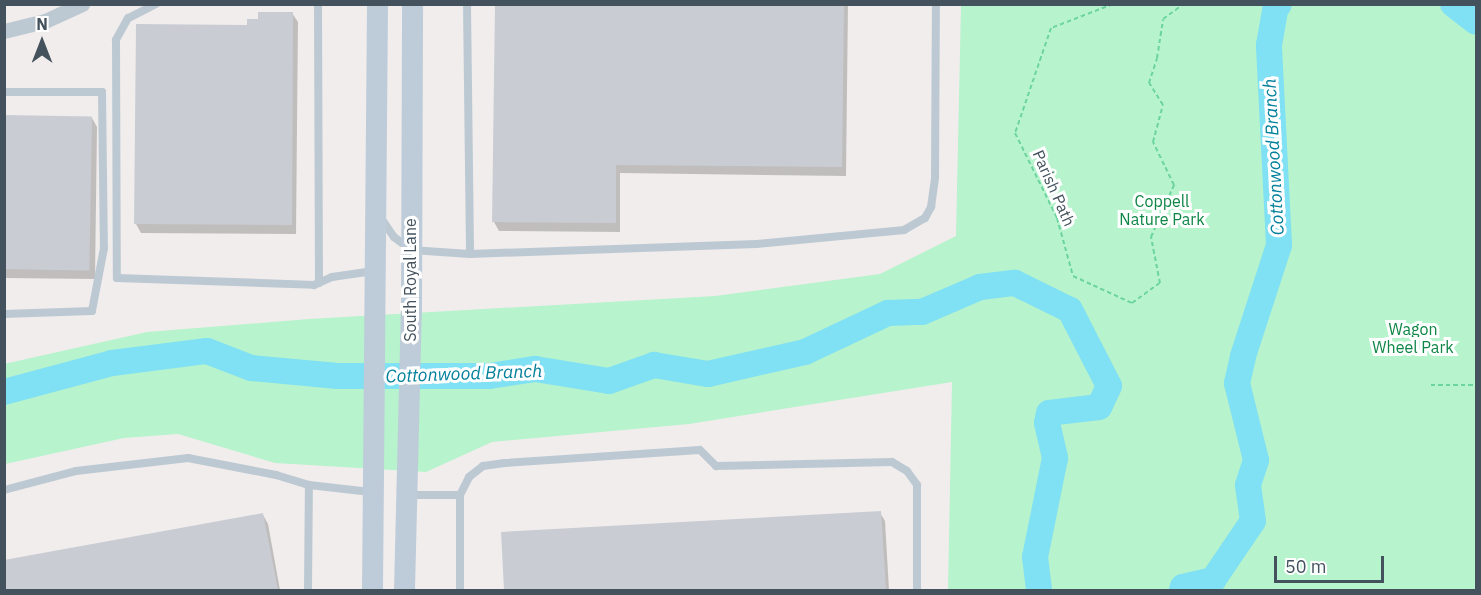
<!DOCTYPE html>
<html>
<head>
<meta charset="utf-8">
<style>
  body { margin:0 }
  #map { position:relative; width:1481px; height:595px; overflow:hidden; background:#f1eded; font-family:"IBM Plex Sans",sans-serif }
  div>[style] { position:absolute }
  .green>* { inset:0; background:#b7f3cc }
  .shadow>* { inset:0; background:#0003 }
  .river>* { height:26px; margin:-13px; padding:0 13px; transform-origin:13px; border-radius:13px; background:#80e0f4 }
  .building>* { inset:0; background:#c9cdd3; transform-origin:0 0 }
  .path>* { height:2px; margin-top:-1px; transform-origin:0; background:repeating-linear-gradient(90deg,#6cd49e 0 4.5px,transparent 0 7.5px) }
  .service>* { height:8px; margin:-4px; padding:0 4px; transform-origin:4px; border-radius:4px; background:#bdc9d2 }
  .minor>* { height:15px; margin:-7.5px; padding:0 7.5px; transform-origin:7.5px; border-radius:7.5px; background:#bdc9d2 }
  .secondary>* { height:21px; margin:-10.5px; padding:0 10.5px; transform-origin:10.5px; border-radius:10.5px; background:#beccd9 }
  span { translate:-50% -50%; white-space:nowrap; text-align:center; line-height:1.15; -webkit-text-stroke:6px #fff; paint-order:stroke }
  .street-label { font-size:16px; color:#44525d }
  .park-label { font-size:16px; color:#0e8646 }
  .water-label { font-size:18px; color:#03809c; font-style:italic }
  .frame { position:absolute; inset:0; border:6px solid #44525d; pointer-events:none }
  .north { position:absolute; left:12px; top:12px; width:60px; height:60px; -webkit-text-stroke:4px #fff; paint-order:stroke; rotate:0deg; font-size:16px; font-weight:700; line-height:24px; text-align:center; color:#44525d }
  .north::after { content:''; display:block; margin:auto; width:21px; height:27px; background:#44525d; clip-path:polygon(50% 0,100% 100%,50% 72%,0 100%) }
  .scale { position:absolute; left:1274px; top:556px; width:110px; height:27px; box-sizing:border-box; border:3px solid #44525d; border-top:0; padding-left:8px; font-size:18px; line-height:21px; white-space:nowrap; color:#44525d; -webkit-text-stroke:4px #fff; paint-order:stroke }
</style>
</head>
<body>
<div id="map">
  <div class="green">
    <i style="clip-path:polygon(961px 5px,1476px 5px,1476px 590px,948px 590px,952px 382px,689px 424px,492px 442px,426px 472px,275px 463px,178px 434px,124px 438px,5px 464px,4px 364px,147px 332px,309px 319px,715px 296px,880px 274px,956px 236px)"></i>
  </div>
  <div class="shadow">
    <i style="clip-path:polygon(496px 4px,848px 4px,846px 176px,620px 173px,620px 232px,499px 231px,494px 222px)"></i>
    <i style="clip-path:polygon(292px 13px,298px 22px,296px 234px,141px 233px,136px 224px,249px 27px,260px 20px)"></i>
    <i style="clip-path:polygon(4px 117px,92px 118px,97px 127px,95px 279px,4px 278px)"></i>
    <i style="clip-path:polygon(880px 513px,885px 521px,889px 590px,506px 590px,502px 533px)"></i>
    <i style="clip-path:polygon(263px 515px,268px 524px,280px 590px,4px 590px,4px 562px)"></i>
  </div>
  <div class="river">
    <i style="left:1453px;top:4px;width:29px;rotate:38deg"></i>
    <i style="left:4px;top:392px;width:112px;rotate:-15deg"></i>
    <i style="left:112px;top:363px;width:96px;rotate:-7.2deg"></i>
    <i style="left:207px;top:351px;width:47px;rotate:21.1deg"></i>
    <i style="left:251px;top:368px;width:87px;rotate:5.3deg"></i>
    <i style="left:338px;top:376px;width:151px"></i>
    <i style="left:489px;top:376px;width:47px;rotate:-8.7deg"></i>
    <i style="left:535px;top:369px;width:75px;rotate:9.2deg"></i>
    <i style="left:609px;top:381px;width:48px;rotate:-19.6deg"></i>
    <i style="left:654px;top:365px;width:55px;rotate:9.5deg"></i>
    <i style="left:708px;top:374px;width:99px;rotate:-12.8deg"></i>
    <i style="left:805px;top:352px;width:92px;rotate:-25.2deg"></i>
    <i style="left:888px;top:313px;width:34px;rotate:-2deg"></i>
    <i style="left:922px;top:312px;width:63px;rotate:-23.3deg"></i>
    <i style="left:980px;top:287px;width:35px;rotate:-7deg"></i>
    <i style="left:1015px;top:283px;width:61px;rotate:26.1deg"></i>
    <i style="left:1070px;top:310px;width:85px;rotate:62.8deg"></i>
    <i style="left:1109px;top:386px;width:23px;rotate:115deg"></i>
    <i style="left:1099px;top:407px;width:50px;rotate:173.2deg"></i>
    <i style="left:1049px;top:413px;width:10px;rotate:101deg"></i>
    <i style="left:1047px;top:423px;width:36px;rotate:77deg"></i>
    <i style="left:1055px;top:458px;width:101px;rotate:101.4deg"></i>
    <i style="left:1035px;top:557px;width:33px;rotate:83deg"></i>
    <i style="left:1182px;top:590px;width:3px;rotate:-72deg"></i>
    <i style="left:1183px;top:587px;width:31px;rotate:-13deg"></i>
    <i style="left:1213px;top:580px;width:71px;rotate:-55.9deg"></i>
    <i style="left:1253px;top:521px;width:36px;rotate:-98deg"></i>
    <i style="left:1248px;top:485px;width:26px;rotate:-72deg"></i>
    <i style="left:1256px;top:460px;width:79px;rotate:-103.9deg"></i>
    <i style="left:1237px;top:383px;width:28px;rotate:-77deg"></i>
    <i style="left:1243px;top:356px;width:117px;rotate:-72deg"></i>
    <i style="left:1279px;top:245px;width:200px;rotate:-92.9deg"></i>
    <i style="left:1269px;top:45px;width:36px;rotate:-80deg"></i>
    <i style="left:1275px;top:10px;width:7px;rotate:-56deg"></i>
  </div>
  <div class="building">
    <i style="clip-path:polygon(495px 4px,844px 4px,842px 167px,616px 165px,616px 223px,492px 222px)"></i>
    <i style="clip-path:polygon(258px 12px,293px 12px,292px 225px,134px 224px,136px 24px,247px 25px,247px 19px,258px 19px)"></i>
    <i style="left:4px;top:115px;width:88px;height:154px;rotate:1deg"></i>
    <i style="clip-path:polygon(881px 511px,886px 590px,504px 590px,501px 532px)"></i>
    <i style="clip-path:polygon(263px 513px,278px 590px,4px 590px,4px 560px)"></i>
  </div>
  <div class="path">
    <i style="left:1113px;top:4px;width:66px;rotate:158.8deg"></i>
    <i style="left:1051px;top:28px;width:111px;rotate:108.9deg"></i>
    <i style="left:1015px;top:133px;width:95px;rotate:63.7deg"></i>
    <i style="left:1057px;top:218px;width:60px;rotate:74.6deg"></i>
    <i style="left:1073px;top:276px;width:65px;rotate:24.6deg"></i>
    <i style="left:1132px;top:303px;width:34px;rotate:-36deg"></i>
    <i style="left:1160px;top:283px;width:47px;rotate:-101.1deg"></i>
    <i style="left:1151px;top:237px;width:57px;rotate:-66.1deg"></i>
    <i style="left:1174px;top:185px;width:48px;rotate:-116deg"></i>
    <i style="left:1153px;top:142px;width:38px;rotate:-75deg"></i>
    <i style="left:1163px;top:105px;width:26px;rotate:-122deg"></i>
    <i style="left:1149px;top:83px;width:26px;rotate:-72deg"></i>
    <i style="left:1157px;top:58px;width:39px;rotate:-81deg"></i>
    <i style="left:1163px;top:19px;width:26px;rotate:-36deg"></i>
    <i style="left:1431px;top:385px;width:45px"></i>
  </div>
  <div class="service">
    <i style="left:156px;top:4px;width:31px;rotate:153deg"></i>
    <i style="left:128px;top:18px;width:25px;rotate:119deg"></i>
    <i style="left:116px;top:40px;width:238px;rotate:89.8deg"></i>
    <i style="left:117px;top:278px;width:197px;rotate:2deg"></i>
    <i style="left:314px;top:285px;width:20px;rotate:-24deg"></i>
    <i style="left:332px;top:277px;width:42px;rotate:-8.1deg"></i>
    <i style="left:318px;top:4px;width:279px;rotate:89.8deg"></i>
    <i style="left:467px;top:4px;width:250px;rotate:89.3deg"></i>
    <i style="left:4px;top:92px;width:98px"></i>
    <i style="left:102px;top:92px;width:156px;rotate:89.3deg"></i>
    <i style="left:104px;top:248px;width:64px;rotate:100.8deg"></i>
    <i style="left:92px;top:311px;width:88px;rotate:178deg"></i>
    <i style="left:381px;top:218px;width:23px;rotate:56deg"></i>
    <i style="left:394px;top:237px;width:21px;rotate:37deg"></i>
    <i style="left:411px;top:250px;width:59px;rotate:3.9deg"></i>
    <i style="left:470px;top:254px;width:287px;rotate:-2deg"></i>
    <i style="left:757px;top:244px;width:148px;rotate:-5.4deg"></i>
    <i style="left:904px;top:230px;width:24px;rotate:-30deg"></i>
    <i style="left:925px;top:218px;width:13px;rotate:-61deg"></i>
    <i style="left:931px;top:207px;width:30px;rotate:-82deg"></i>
    <i style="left:935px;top:177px;width:173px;rotate:-89.7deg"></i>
    <i style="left:4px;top:490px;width:74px;rotate:-14.8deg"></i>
    <i style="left:76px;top:471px;width:113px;rotate:-6.6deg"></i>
    <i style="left:188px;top:458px;width:90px;rotate:10.9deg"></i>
    <i style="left:276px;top:475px;width:34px;rotate:17deg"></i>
    <i style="left:309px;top:485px;width:62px;rotate:6.4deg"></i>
    <i style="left:407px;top:495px;width:53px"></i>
    <i style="left:460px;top:495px;width:20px;rotate:-63deg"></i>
    <i style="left:469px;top:477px;width:18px;rotate:-38deg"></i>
    <i style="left:483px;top:466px;width:22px;rotate:-8deg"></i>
    <i style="left:505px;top:463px;width:195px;rotate:-3.8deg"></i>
    <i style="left:700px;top:450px;width:23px;rotate:45deg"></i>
    <i style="left:716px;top:466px;width:176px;rotate:-1.3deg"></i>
    <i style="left:892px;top:462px;width:17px;rotate:31deg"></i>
    <i style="left:907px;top:471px;width:17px;rotate:54deg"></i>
    <i style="left:917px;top:485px;width:105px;rotate:90deg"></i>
    <i style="left:308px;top:590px;width:105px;rotate:-89.5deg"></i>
    <i style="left:460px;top:590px;width:95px;rotate:-90deg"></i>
  </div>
  <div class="minor">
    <i style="left:4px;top:31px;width:42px;rotate:-13.7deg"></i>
    <i style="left:45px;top:21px;width:41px;rotate:-24.7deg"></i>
  </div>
  <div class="secondary">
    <i style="left:372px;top:590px;width:586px;rotate:-89.51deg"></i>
    <i style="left:404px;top:590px;width:278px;rotate:-88.6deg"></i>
    <i style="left:411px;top:312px;width:308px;rotate:-89.8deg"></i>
  </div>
  <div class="street-label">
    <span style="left:1054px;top:188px;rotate:66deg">Parish Path</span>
    <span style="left:410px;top:280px;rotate:-90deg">South Royal Lane</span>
  </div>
  <div class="park-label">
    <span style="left:1162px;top:210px">Coppell<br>Nature Park</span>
    <span style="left:1413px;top:338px">Wagon<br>Wheel Park</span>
  </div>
  <div class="water-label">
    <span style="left:1274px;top:157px;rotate:-93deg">Cottonwood Branch</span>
    <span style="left:464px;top:374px;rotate:-2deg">Cottonwood Branch</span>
  </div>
  <div class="frame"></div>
  <div class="north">N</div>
  <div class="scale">50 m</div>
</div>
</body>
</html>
